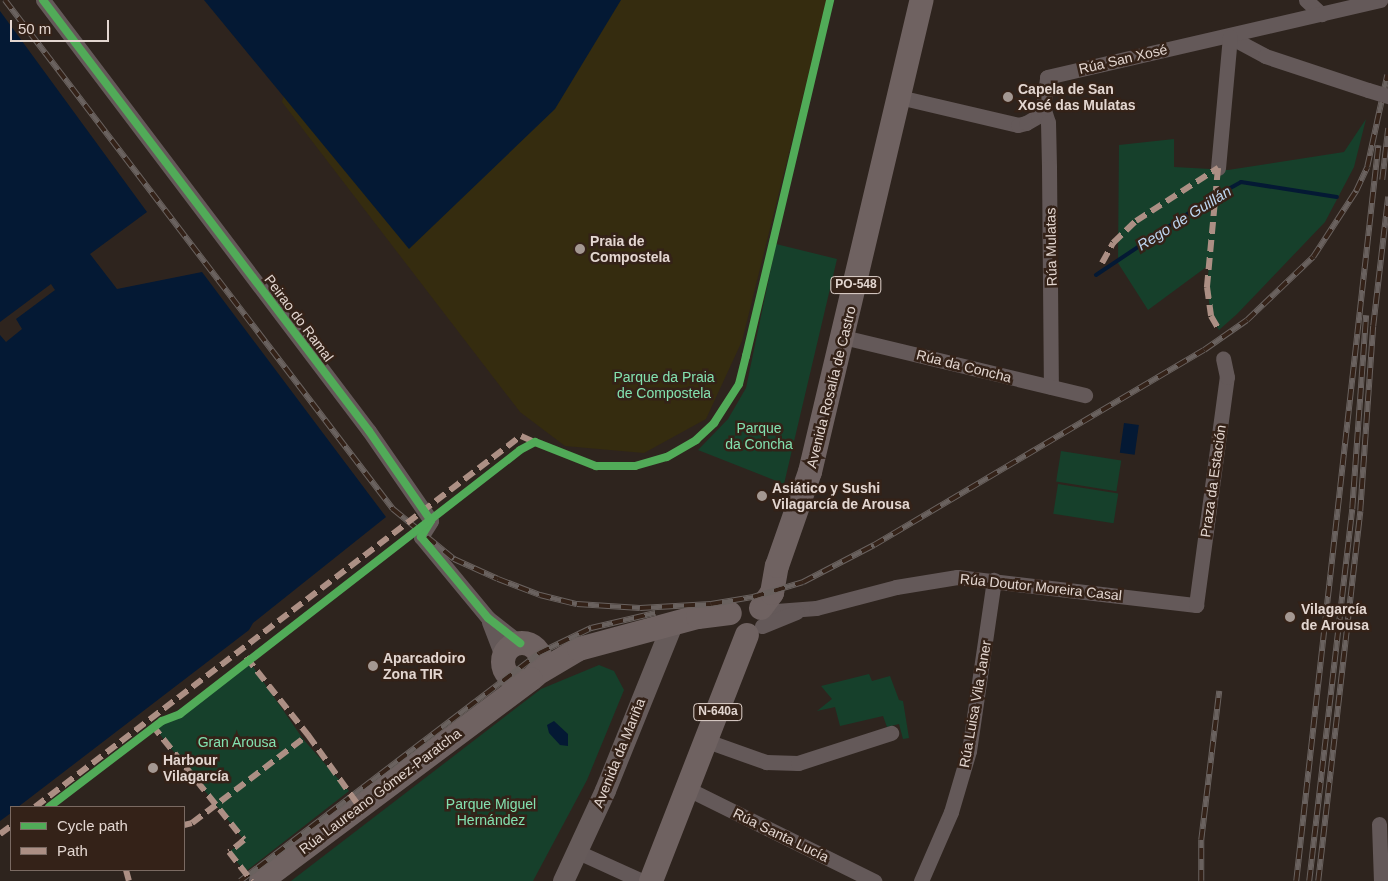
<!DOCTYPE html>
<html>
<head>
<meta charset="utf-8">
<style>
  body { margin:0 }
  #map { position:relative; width:1388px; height:881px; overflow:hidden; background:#2e241e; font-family:Helvetica,sans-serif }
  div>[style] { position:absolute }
  .green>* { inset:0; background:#16402b; transform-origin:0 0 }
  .sand>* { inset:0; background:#352c0f }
  .water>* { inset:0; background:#041934; transform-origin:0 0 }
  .stream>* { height:4px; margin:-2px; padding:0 2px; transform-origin:2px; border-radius:2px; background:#041934 }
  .street>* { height:15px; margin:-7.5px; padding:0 7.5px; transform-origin:7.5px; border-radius:7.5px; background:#645959 }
  .secondary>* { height:21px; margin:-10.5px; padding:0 10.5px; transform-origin:10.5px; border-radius:10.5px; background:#665b5a }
  .primary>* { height:24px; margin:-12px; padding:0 12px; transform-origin:12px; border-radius:12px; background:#6f6261 }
  .primary>.ring { margin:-12px; padding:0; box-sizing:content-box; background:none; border:24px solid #6f6261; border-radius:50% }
  .rail>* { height:5.5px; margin-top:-2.75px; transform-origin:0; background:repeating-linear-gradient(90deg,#342218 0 11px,#6a625f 0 22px); box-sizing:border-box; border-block:1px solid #6a625f }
  .street-bridge>* { height:15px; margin:-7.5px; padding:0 7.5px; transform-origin:7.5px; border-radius:7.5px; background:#645959 }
  .quiet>* { height:6px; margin-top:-3px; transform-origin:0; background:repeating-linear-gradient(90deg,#ac8f84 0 12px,transparent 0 18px) }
  .cycleway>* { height:8px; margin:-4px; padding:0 4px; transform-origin:4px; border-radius:4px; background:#51ab58 }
  .dots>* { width:14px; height:14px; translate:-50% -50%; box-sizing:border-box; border:2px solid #342218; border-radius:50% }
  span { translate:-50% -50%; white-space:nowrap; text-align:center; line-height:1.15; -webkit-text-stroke:5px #342218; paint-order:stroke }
  .shield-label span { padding:1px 4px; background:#342218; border:1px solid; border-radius:4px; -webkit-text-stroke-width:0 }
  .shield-label { font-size:12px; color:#e3d6d0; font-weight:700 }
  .street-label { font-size:14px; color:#e3d6d0 }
  .poi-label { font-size:14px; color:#e3d6d0; font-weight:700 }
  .left { translate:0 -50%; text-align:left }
  .park-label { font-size:14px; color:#83e1af }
  .water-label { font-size:15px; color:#bdd6f1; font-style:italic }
  .legend { position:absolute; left:10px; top:806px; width:175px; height:65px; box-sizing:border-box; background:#342218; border:1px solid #7a6a62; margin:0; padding:6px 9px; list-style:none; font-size:15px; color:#e3d6d0 }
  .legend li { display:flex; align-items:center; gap:10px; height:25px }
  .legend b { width:25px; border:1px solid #7a6a62 }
  .scale { position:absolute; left:10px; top:20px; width:99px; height:22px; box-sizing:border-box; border:2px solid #e3d6d0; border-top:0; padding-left:6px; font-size:15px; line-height:18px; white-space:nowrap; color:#e3d6d0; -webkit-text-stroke:4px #342218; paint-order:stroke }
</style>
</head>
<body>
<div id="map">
  <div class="green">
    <i style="clip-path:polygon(1366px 119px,1354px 167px,1325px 222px,1237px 314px,1219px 330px,1211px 316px,1207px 287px,1209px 265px,1148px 310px,1118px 263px,1119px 145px,1174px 139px,1174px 167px,1228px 170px,1344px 152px)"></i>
    <i style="clip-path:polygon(776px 244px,837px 259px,784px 484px,698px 450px,728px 419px,746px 388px)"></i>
    <i style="left:1061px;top:451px;width:61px;height:31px;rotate:9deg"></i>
    <i style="left:1058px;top:484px;width:61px;height:30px;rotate:9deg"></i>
    <i style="clip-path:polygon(249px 661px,303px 739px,349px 791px,245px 872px,229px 852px,244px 840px,154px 727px)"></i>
    <i style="clip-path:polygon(599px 665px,614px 671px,624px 690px,587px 780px,533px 881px,291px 881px,541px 689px)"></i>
    <i style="clip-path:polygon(869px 674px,872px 681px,890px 676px,899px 700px,903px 701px,909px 738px,903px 739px,899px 724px,887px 727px,883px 716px,840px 726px,835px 707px,817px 711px,832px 699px,821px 686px)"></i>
  </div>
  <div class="sand">
    <i style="clip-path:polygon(426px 0,827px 0,742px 341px,706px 419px,644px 453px,565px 446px,520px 412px,282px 102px,297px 44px)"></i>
  </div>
  <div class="water">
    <i style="clip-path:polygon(204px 0,621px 0,555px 109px,409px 249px)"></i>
    <i style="clip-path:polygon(0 11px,147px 212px,90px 254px,117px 289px,202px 272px,386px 517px,253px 623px,249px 630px,18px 807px,11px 807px,11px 813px,0 821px,0 335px,6px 342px,22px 329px,16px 319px,55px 290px,51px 284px,0 322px)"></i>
    <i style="left:1124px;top:423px;width:15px;height:30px;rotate:8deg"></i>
    <i style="clip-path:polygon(554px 721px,568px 734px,568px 746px,560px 745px,549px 733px,547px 725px)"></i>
  </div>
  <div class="stream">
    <i style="left:1096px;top:275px;width:133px;rotate:-33.7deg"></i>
    <i style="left:1207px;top:201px;width:39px;rotate:-29deg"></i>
    <i style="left:1241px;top:182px;width:97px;rotate:8.9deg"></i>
  </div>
  <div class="street">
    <i style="left:43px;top:0;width:540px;rotate:52.9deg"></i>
    <i style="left:369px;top:431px;width:109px;rotate:55.4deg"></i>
    <i style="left:431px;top:521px;width:19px;rotate:122deg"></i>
    <i style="left:421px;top:537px;width:105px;rotate:50.4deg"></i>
    <i style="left:488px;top:618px;width:41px;rotate:38deg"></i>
    <i style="left:1306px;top:0;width:21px;rotate:43deg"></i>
    <i style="left:1230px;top:37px;width:40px;rotate:28deg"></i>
    <i style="left:1265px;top:56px;width:108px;rotate:18.3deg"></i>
    <i style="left:899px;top:97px;width:122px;rotate:13.2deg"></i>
    <i style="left:1018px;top:125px;width:8px;rotate:-14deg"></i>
    <i style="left:1026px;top:123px;width:14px;rotate:-30deg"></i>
    <i style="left:1038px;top:116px;width:10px;rotate:-61deg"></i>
    <i style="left:1043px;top:107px;width:30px;rotate:-82deg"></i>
    <i style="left:1047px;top:77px;width:342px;rotate:-13deg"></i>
    <i style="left:1043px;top:107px;width:16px;rotate:72deg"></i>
    <i style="left:1048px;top:122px;width:45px;rotate:88.7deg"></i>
    <i style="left:1049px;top:167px;width:220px;rotate:89.5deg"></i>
    <i style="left:1218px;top:168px;width:132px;rotate:-84.8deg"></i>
    <i style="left:843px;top:337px;width:249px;rotate:13.5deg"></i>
    <i style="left:763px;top:612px;width:53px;rotate:-4.3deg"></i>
    <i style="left:816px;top:608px;width:83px;rotate:-14.7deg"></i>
    <i style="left:896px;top:587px;width:62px;rotate:-9.3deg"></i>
    <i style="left:957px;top:577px;width:241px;rotate:6.7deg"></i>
    <i style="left:1196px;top:605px;width:230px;rotate:-82.3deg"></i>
    <i style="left:1227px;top:377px;width:19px;rotate:-102deg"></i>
    <i style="left:489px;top:622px;width:40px;rotate:69deg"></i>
    <i style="left:762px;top:626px;width:37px;rotate:-22deg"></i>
    <i style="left:707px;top:741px;width:63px;rotate:19.6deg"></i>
    <i style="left:766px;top:762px;width:32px;rotate:2deg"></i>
    <i style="left:798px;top:763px;width:98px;rotate:-17.9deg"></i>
    <i style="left:688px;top:789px;width:208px;rotate:26.3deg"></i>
    <i style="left:1379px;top:824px;width:57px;rotate:88deg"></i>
    <i style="left:578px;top:852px;width:70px;rotate:24.4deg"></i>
    <i style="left:921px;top:881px;width:75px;rotate:-66.5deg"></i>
    <i style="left:951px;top:812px;width:64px;rotate:-73.6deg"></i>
    <i style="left:969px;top:751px;width:173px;rotate:-81.7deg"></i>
  </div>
  <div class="secondary">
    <i style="left:563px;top:881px;width:100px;rotate:-65.2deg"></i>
    <i style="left:605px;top:790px;width:179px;rotate:-68deg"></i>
  </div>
  <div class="primary">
    <i style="left:761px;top:608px;width:19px;rotate:-54deg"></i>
    <i style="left:772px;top:593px;width:27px;rotate:-80deg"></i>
    <i style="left:777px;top:566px;width:100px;rotate:-70.7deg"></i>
    <i style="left:810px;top:472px;width:485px;rotate:-76.7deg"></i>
    <i class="ring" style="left:503px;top:643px;width:14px;height:14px"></i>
    <i style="left:535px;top:675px;width:51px;rotate:-30.6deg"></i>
    <i style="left:579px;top:649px;width:123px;rotate:-15.1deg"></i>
    <i style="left:698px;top:617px;width:32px;rotate:-7deg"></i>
    <i style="left:261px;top:881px;width:337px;rotate:-36.8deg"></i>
    <i style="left:651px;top:881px;width:264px;rotate:-68.7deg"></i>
  </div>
  <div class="rail">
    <i style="left:5px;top:0;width:640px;rotate:52.68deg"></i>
    <i style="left:393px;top:509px;width:79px;rotate:39.3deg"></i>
    <i style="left:454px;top:559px;width:48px;rotate:24.4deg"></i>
    <i style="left:498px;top:579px;width:45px;rotate:20.9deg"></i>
    <i style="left:540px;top:595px;width:38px;rotate:14deg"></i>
    <i style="left:577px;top:604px;width:63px;rotate:3.6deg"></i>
    <i style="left:640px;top:608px;width:71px;rotate:-3.2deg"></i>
    <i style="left:711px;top:604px;width:43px;rotate:-9.5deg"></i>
    <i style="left:753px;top:597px;width:52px;rotate:-16.7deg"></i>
    <i style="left:803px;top:582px;width:80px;rotate:-27.5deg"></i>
    <i style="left:874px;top:545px;width:383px;rotate:-30.6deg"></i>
    <i style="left:1204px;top:350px;width:52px;rotate:-34.9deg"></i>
    <i style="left:1247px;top:320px;width:91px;rotate:-43.7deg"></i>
    <i style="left:1313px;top:257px;width:79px;rotate:-56.9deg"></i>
    <i style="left:1356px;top:191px;width:26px;rotate:-65deg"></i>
    <i style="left:1367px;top:167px;width:94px;rotate:-77.7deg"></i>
    <i style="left:1382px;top:180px;width:52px;rotate:-83.4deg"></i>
    <i style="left:240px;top:881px;width:376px;rotate:-37.3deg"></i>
    <i style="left:539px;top:653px;width:58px;rotate:-25.7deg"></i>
    <i style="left:591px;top:628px;width:66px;rotate:-13.2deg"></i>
    <i style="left:1201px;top:881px;width:41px;rotate:-90deg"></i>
    <i style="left:1201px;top:840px;width:150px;rotate:-83.1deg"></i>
    <i style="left:1296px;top:881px;width:740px;rotate:-83.63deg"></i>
    <i style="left:1309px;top:881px;width:374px;rotate:-83.4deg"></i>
    <i style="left:1352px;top:509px;width:194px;rotate:-85.9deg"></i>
    <i style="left:1318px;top:881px;width:372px;rotate:-83.5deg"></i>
    <i style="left:1360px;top:511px;width:185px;rotate:-86deg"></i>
    <i style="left:1373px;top:326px;width:130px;rotate:-83.4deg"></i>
  </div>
  <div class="street-bridge">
    <i style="left:1368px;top:90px;width:21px;rotate:17deg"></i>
  </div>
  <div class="quiet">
    <i style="left:1218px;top:168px;width:120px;rotate:95.3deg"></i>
    <i style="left:1207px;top:287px;width:29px;rotate:82deg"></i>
    <i style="left:1211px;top:316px;width:16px;rotate:60deg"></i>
    <i style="left:1102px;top:263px;width:23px;rotate:-61deg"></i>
    <i style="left:1113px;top:243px;width:32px;rotate:-44deg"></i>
    <i style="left:1136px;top:221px;width:98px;rotate:-32.9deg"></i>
    <i style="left:246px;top:657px;width:100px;rotate:51.5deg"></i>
    <i style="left:152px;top:725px;width:147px;rotate:51.3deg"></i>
    <i style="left:244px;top:840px;width:19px;rotate:141deg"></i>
    <i style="left:229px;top:852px;width:37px;rotate:52deg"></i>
    <i style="left:35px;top:807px;width:611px;rotate:-37.36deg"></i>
    <i style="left:521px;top:436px;width:17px;rotate:24deg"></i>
    <i style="left:184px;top:825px;width:8px;rotate:-14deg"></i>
    <i style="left:192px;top:823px;width:146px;rotate:-37.2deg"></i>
    <i style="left:308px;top:735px;width:87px;rotate:54.3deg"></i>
    <i style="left:0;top:834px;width:14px;rotate:-36deg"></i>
    <i style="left:126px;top:870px;width:11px;rotate:75deg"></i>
  </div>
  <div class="cycleway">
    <i style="left:43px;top:0;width:540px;rotate:52.9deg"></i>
    <i style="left:369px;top:431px;width:109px;rotate:55.4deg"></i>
    <i style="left:431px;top:521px;width:19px;rotate:122deg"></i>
    <i style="left:421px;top:537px;width:105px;rotate:50.4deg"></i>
    <i style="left:488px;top:618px;width:41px;rotate:38deg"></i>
    <i style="left:49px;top:807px;width:142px;rotate:-37.3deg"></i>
    <i style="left:162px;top:721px;width:19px;rotate:-21deg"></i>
    <i style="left:180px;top:714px;width:430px;rotate:-37.8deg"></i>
    <i style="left:520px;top:450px;width:17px;rotate:-28deg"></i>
    <i style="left:535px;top:442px;width:66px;rotate:21.5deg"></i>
    <i style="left:596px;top:466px;width:39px"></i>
    <i style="left:635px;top:466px;width:33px;rotate:-16deg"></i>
    <i style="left:667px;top:457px;width:34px;rotate:-30deg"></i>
    <i style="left:696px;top:440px;width:25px;rotate:-43deg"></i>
    <i style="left:714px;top:423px;width:46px;rotate:-57.3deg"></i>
    <i style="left:739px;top:384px;width:29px;rotate:-76deg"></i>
    <i style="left:746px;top:356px;width:366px;rotate:-76.7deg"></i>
  </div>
  <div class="dots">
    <i style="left:1008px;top:97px;background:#a49892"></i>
    <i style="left:580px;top:249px;background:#a49892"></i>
    <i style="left:762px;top:496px;background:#a49892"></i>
    <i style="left:1290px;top:617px;background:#a49892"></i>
    <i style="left:373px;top:666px;background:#a49892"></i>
    <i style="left:153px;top:768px;background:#a49892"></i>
  </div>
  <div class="shield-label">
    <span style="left:856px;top:285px">PO-548</span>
    <span style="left:718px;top:712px">N-640a</span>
  </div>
  <div class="street-label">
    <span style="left:1123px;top:59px;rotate:-13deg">Rúa San Xosé</span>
    <span style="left:1051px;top:247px;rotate:-91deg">Rúa Mulatas</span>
    <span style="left:299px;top:318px;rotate:53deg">Peirao do Ramal</span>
    <span style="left:964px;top:366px;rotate:14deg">Rúa da Concha</span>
    <span style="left:831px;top:387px;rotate:-76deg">Avenida Rosalía de Castro</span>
    <span style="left:1213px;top:481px;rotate:-82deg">Praza da Estación</span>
    <span style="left:1041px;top:587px;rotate:6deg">Rúa Doutor Moreira Casal</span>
    <span style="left:975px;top:704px;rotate:-80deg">Rúa Luisa Vila Janer</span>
    <span style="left:619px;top:753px;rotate:-68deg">Avenida da Mariña</span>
    <span style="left:380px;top:791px;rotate:-37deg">Rúa Laureano Gómez-Paratcha</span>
    <span style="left:781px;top:835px;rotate:26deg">Rúa Santa Lucía</span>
  </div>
  <div class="poi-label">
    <span class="left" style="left:1018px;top:97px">Capela de San<br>Xosé das Mulatas</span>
    <span class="left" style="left:590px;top:249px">Praia de<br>Compostela</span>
    <span class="left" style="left:772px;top:496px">Asiático y Sushi<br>Vilagarcía de Arousa</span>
    <span class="left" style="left:1301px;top:617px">Vilagarcía<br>de Arousa</span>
    <span class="left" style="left:383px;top:666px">Aparcadoiro<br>Zona TIR</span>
    <span class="left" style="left:163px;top:768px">Harbour<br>Vilagarcía</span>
  </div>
  <div class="park-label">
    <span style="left:664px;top:385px">Parque da Praia<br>de Compostela</span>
    <span style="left:759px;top:436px">Parque<br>da Concha</span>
    <span style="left:237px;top:742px">Gran Arousa</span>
    <span style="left:491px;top:812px">Parque Miguel<br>Hernández</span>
  </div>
  <div class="water-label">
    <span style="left:1184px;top:218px;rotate:-32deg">Rego de Guillán</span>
  </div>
  <ul class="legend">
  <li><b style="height:6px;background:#51ab58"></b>Cycle path</li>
  <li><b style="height:6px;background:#ac8f84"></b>Path</li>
  </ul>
  <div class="scale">50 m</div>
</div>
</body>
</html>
